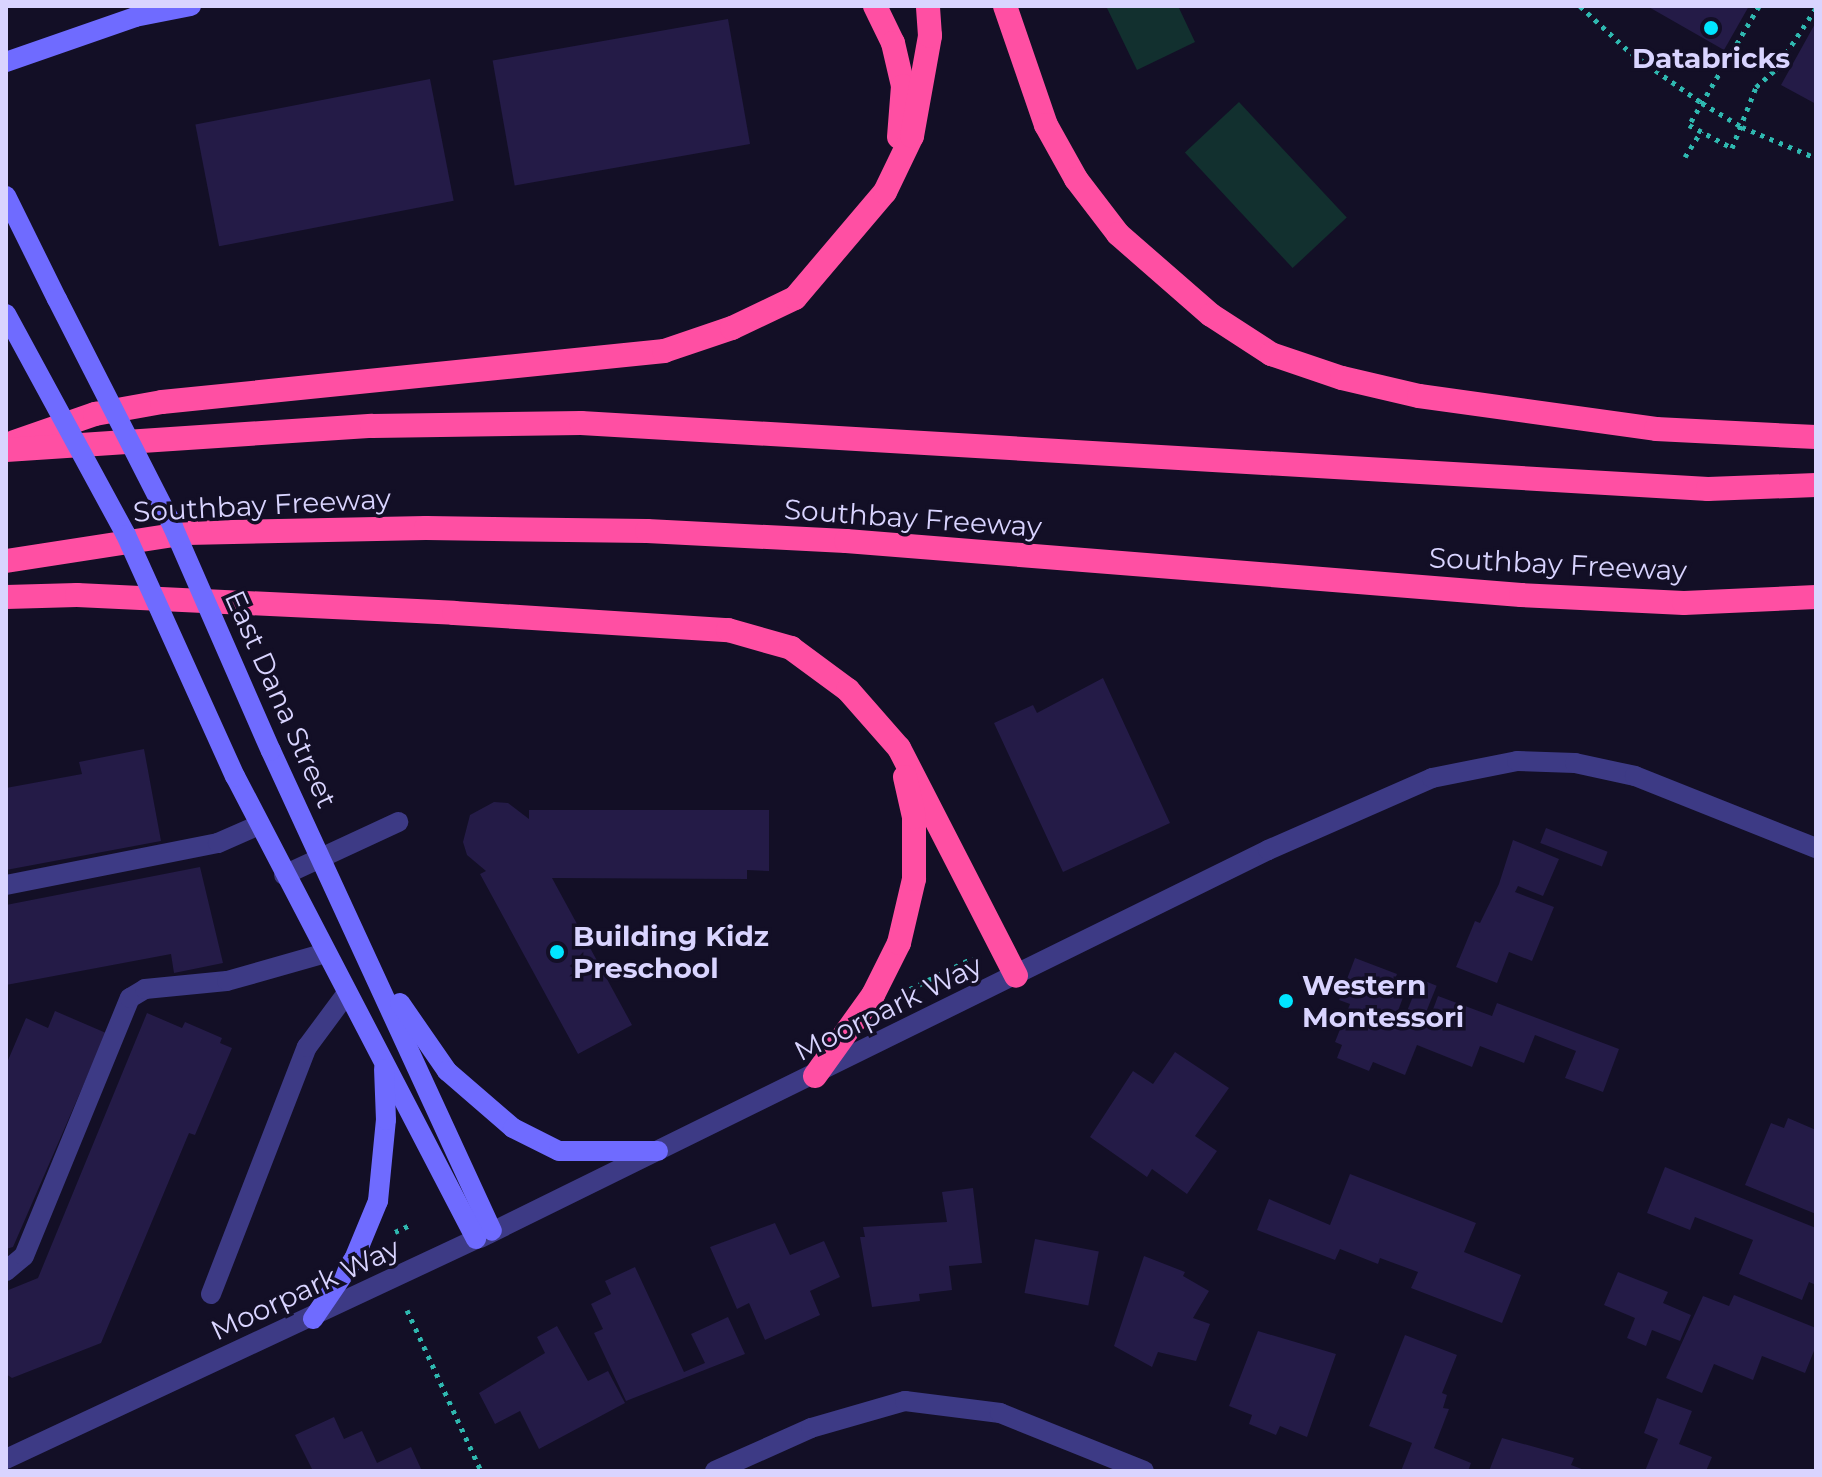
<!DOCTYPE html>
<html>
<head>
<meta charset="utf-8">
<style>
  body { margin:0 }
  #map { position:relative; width:1822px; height:1477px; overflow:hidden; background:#130f26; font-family:Montserrat,sans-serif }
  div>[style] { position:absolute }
  .green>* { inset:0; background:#12302f; transform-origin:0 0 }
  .building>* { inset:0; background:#241b47; transform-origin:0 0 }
  .path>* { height:5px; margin-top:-2.5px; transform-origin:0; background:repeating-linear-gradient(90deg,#2fb8b0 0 4px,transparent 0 10px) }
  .service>* { height:20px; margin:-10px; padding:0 10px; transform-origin:10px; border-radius:10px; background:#3d3a85 }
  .minor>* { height:20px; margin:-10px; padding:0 10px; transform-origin:10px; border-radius:10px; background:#3d3a85 }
  .tertiary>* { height:20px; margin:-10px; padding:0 10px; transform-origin:10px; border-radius:10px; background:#3d3a85 }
  .secondary>* { height:20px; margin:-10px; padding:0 10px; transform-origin:10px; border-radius:10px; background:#6f6bff }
  .motorway>* { height:24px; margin:-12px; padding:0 12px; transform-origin:12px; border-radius:12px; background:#ff4fa3 }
  .secondary-bridge>* { height:20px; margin:-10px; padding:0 10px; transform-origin:10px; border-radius:10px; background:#6f6bff }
  .dots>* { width:22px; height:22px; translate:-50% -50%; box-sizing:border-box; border:4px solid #130f26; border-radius:50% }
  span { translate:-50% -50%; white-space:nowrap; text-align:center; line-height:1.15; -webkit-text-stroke:7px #130f26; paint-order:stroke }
  .poi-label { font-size:28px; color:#d9d4ff; font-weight:700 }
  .left { translate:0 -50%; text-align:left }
  .street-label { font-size:28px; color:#d9d4ff }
  .frame { position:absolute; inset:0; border:8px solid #d9d4ff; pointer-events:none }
</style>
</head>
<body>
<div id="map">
  <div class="green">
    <i style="clip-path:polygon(1106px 6px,1178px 6px,1195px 42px,1137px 70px)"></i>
    <i style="left:1239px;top:102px;width:158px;height:74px;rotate:47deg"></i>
  </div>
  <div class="building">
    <i style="clip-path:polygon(1647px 6px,1749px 6px,1724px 50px)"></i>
    <i style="left:728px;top:19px;width:127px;height:239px;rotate:80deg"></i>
    <i style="clip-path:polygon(1816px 22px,1816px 104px,1781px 85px)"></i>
    <i style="left:430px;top:79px;width:124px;height:239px;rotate:79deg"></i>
    <i style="clip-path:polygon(1103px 678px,1170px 823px,1063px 872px,994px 723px,1033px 705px,1037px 713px)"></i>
    <i style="clip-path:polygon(144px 749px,161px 841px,6px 870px,6px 788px,82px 774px,79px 762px)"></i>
    <i style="clip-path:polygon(494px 802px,508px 803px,529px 819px,529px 810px,769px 810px,769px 871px,747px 870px,747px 879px,552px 878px,632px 1025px,578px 1054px,480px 874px,486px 871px,467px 855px,463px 842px,470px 815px)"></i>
    <i style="left:1546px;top:828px;width:66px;height:16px;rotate:21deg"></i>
    <i style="clip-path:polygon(1513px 840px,1559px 859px,1543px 896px,1518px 886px,1515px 892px,1554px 907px,1532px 961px,1509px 952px,1497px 983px,1456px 967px,1475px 921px,1480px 923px,1499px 884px)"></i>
    <i style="clip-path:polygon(200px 867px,223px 963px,174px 973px,171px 954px,6px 985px,6px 905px)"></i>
    <i style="clip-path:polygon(1355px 958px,1397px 974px,1392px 987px,1405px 992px,1398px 1011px,1428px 1023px,1438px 996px,1492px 1016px,1497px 1003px,1619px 1049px,1603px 1092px,1565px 1078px,1576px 1051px,1535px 1035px,1524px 1063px,1480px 1046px,1472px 1067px,1417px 1045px,1405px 1075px,1373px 1062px,1369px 1071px,1337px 1058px,1342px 1045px,1335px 1042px,1350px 1004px,1339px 1000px)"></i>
    <i style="left:1420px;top:979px;width:18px;height:35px;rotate:22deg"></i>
    <i style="clip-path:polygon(55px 1011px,106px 1033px,13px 1247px,6px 1249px,6px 1065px,26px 1018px,48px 1028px)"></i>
    <i style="clip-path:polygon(147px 1013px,182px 1028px,185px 1022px,222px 1038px,220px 1043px,232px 1048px,195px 1135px,189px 1133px,101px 1343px,12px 1378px,6px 1374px,6px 1291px,38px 1278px)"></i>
    <i style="clip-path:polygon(1175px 1052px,1229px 1088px,1195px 1136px,1217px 1151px,1187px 1194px,1152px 1169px,1147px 1177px,1090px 1137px,1133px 1071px,1153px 1084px)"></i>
    <i style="clip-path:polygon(1788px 1118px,1816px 1130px,1816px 1214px,1745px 1185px,1771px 1123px,1784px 1128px)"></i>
    <i style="clip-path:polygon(1665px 1167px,1816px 1228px,1816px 1285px,1809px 1282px,1802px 1300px,1739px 1274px,1753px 1240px,1695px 1217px,1690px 1230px,1647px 1213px)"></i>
    <i style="clip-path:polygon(1350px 1174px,1476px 1223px,1464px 1252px,1521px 1275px,1502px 1323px,1411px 1288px,1418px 1272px,1380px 1258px,1378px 1264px,1340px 1249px,1335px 1260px,1257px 1230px,1269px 1199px,1330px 1225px)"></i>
    <i style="clip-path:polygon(973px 1188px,982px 1263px,949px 1266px,952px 1290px,919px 1294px,920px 1301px,872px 1307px,860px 1237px,865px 1237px,863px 1227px,947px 1222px,942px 1192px)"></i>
    <i style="clip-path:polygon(775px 1223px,790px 1255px,824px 1241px,840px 1277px,810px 1291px,820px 1315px,765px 1340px,749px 1303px,737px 1309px,710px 1247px)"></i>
    <i style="left:1035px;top:1239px;width:65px;height:55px;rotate:11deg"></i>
    <i style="clip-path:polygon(1144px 1256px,1185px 1272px,1183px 1276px,1209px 1291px,1193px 1318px,1210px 1324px,1196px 1361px,1158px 1352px,1152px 1367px,1114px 1346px)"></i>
    <i style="clip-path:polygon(635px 1267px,684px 1372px,705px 1363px,691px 1334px,728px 1317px,745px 1354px,626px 1401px,594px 1333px,603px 1329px,591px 1304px,611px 1294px,605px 1281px)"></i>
    <i style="clip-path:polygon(1618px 1272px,1668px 1292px,1663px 1303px,1691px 1315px,1680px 1341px,1652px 1330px,1646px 1346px,1627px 1338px,1635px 1318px,1604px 1305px)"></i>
    <i style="clip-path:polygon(1734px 1295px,1816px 1328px,1816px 1346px,1805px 1373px,1762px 1356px,1753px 1380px,1714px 1364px,1702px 1393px,1666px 1378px,1703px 1296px,1729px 1306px)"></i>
    <i style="clip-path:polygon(557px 1326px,588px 1381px,608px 1371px,625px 1403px,539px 1449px,520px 1411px,495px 1424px,479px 1393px,545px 1353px,537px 1337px)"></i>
    <i style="clip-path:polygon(1258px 1331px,1336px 1354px,1307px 1437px,1280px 1426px,1276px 1435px,1249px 1424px,1252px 1415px,1229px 1406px)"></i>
    <i style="clip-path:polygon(1405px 1335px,1457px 1355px,1442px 1393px,1447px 1395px,1443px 1408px,1449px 1409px,1434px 1448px,1471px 1463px,1468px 1471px,1401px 1471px,1412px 1443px,1369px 1426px)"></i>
    <i style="clip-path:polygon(1657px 1398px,1692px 1411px,1679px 1444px,1712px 1457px,1706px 1471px,1645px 1471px,1658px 1439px,1644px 1433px)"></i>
    <i style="clip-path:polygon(334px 1417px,344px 1439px,362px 1431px,377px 1463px,411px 1447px,422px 1471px,313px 1471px,295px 1435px)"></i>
    <i style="clip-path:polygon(1502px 1438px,1574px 1458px,1571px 1465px,1587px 1471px,1489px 1471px)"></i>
  </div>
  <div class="path">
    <i style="left:1580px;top:6px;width:69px;rotate:42.7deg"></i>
    <i style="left:1631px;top:53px;width:87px;rotate:35.2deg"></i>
    <i style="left:1702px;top:103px;width:47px;rotate:31deg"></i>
    <i style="left:1742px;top:127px;width:80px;rotate:22.7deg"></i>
    <i style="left:1759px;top:6px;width:138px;rotate:120.5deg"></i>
    <i style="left:1689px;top:125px;width:49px;rotate:28.1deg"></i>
    <i style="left:1732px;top:148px;width:66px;rotate:-68.5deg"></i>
    <i style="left:1756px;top:87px;width:25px;rotate:-42deg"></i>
    <i style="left:1775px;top:70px;width:74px;rotate:-56.5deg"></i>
    <i style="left:1685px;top:157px;width:31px;rotate:-58deg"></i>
    <i style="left:910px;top:989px;width:70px;rotate:-26.2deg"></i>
    <i style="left:395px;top:1232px;width:19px;rotate:-25deg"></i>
    <i style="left:407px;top:1310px;width:177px;rotate:65.3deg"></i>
  </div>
  <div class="service">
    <i style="left:284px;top:875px;width:126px;rotate:-24.9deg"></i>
    <i style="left:6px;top:885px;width:216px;rotate:-11.2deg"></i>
    <i style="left:218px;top:843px;width:45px;rotate:-23.7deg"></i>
    <i style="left:6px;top:1271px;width:23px;rotate:-40deg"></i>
    <i style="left:24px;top:1256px;width:279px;rotate:-67.7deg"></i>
    <i style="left:130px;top:998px;width:17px;rotate:-31deg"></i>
    <i style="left:145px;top:989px;width:82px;rotate:-5.6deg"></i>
    <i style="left:227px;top:981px;width:103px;rotate:-15.8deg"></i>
    <i style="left:211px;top:1294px;width:265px;rotate:-68.8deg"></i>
    <i style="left:307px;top:1047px;width:67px;rotate:-53.5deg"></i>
  </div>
  <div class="minor">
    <i style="left:6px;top:1459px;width:519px;rotate:-25.08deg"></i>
    <i style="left:715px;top:1471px;width:105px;rotate:-24.1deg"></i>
    <i style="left:811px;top:1428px;width:98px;rotate:-16deg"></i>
    <i style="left:905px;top:1401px;width:96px;rotate:7.2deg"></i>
    <i style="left:1000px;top:1413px;width:155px;rotate:21.9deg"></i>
  </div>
  <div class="tertiary">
    <i style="left:480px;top:1238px;width:878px;rotate:-26.21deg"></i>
    <i style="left:1268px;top:850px;width:179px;rotate:-23.7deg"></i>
    <i style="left:1432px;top:778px;width:87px;rotate:-11.3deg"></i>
    <i style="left:1517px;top:761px;width:58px;rotate:2deg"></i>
    <i style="left:1575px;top:763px;width:61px;rotate:12.2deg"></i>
    <i style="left:1635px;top:776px;width:195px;rotate:21.7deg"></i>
  </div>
  <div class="secondary">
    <i style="left:6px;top:62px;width:137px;rotate:-19.2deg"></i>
    <i style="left:135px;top:17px;width:57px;rotate:-11.1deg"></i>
    <i style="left:6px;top:196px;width:115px;rotate:63.7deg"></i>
    <i style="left:271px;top:751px;width:528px;rotate:65.28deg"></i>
    <i style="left:235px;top:776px;width:522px;rotate:62.5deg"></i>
    <i style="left:400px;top:1003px;width:83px;rotate:55.3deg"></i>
    <i style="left:447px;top:1071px;width:87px;rotate:40.8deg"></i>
    <i style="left:513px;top:1128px;width:51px;rotate:26.6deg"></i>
    <i style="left:559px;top:1151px;width:99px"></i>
    <i style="left:313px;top:1319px;width:73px;rotate:-55.7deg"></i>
    <i style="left:354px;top:1259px;width:63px;rotate:-67.5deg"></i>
    <i style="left:378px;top:1201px;width:81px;rotate:-84.4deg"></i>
    <i style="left:386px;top:1120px;width:51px;rotate:-92.2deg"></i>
  </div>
  <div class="motorway">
    <i style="left:875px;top:6px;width:41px;rotate:64.1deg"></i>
    <i style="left:893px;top:43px;width:44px;rotate:76.9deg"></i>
    <i style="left:903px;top:86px;width:51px;rotate:94.5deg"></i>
    <i style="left:1005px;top:6px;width:126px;rotate:71deg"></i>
    <i style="left:1046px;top:125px;width:62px;rotate:60.9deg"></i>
    <i style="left:1076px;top:179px;width:69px;rotate:52.6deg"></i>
    <i style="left:1118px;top:234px;width:123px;rotate:41.1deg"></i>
    <i style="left:1211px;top:315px;width:72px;rotate:33deg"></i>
    <i style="left:1271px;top:354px;width:75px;rotate:18.7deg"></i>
    <i style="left:1342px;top:378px;width:79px;rotate:13.2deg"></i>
    <i style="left:1419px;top:396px;width:239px;rotate:7.9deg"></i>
    <i style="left:1656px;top:429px;width:160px;rotate:2.9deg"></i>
    <i style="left:14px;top:442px;width:86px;rotate:-19.1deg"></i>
    <i style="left:95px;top:414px;width:68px;rotate:-10.2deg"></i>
    <i style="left:162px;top:402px;width:505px;rotate:-5.8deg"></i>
    <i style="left:664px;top:351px;width:72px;rotate:-18.7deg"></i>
    <i style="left:732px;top:328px;width:70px;rotate:-25.5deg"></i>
    <i style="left:795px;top:298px;width:139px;rotate:-49.7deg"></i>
    <i style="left:885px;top:192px;width:62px;rotate:-64.3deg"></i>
    <i style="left:912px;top:136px;width:102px;rotate:-79.8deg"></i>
    <i style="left:930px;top:36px;width:30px;rotate:-94deg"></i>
    <i style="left:6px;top:450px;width:367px;rotate:-3.8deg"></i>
    <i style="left:372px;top:426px;width:209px;rotate:-0.8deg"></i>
    <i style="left:581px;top:423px;width:1129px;rotate:3.35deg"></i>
    <i style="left:1708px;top:489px;width:108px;rotate:-2.1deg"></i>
    <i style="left:6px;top:561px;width:183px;rotate:-8.8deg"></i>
    <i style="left:187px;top:533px;width:239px;rotate:-1.2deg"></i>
    <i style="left:426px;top:528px;width:221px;rotate:0.8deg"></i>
    <i style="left:647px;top:531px;width:199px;rotate:2.9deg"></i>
    <i style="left:846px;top:541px;width:677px;rotate:4.57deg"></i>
    <i style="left:1521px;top:595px;width:163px;rotate:2.8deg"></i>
    <i style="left:1684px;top:603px;width:132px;rotate:-2.6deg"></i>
    <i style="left:6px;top:597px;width:71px;rotate:-1.6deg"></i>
    <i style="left:77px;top:595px;width:377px;rotate:2.7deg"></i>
    <i style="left:454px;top:613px;width:275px;rotate:3.6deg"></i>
    <i style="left:728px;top:630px;width:66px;rotate:15.9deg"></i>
    <i style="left:791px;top:648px;width:71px;rotate:36.4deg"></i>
    <i style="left:848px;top:690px;width:77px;rotate:48.7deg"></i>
    <i style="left:899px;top:748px;width:256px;rotate:62.8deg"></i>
    <i style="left:815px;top:1076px;width:100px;rotate:-54.4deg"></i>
    <i style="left:873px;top:995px;width:58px;rotate:-63.4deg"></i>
    <i style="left:899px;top:943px;width:66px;rotate:-76.8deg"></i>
    <i style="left:914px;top:879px;width:62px;rotate:-90deg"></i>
    <i style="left:914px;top:817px;width:41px;rotate:-102.7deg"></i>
  </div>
  <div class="secondary-bridge">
    <i style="left:57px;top:299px;width:256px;rotate:63deg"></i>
    <i style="left:173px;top:527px;width:244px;rotate:66.4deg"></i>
    <i style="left:6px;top:314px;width:251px;rotate:61.5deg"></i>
    <i style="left:126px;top:535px;width:265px;rotate:65.7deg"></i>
  </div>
  <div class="dots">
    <i style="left:1711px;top:28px;background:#00e5ff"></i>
    <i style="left:557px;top:952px;background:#00e5ff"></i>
    <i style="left:1286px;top:1001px;background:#00e5ff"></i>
  </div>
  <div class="poi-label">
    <span style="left:1711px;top:58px">Databricks</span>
    <span class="left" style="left:573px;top:952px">Building Kidz<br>Preschool</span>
    <span class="left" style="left:1302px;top:1001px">Western<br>Montessori</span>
  </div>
  <div class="street-label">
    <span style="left:262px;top:505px;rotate:-3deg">Southbay Freeway</span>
    <span style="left:913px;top:518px;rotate:4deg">Southbay Freeway</span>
    <span style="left:1558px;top:564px;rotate:3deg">Southbay Freeway</span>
    <span style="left:281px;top:699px;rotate:66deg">East Dana Street</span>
    <span style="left:888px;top:1008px;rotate:-26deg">Moorpark Way</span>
    <span style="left:305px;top:1289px;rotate:-25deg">Moorpark Way</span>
  </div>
  <div class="frame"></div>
</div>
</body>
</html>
